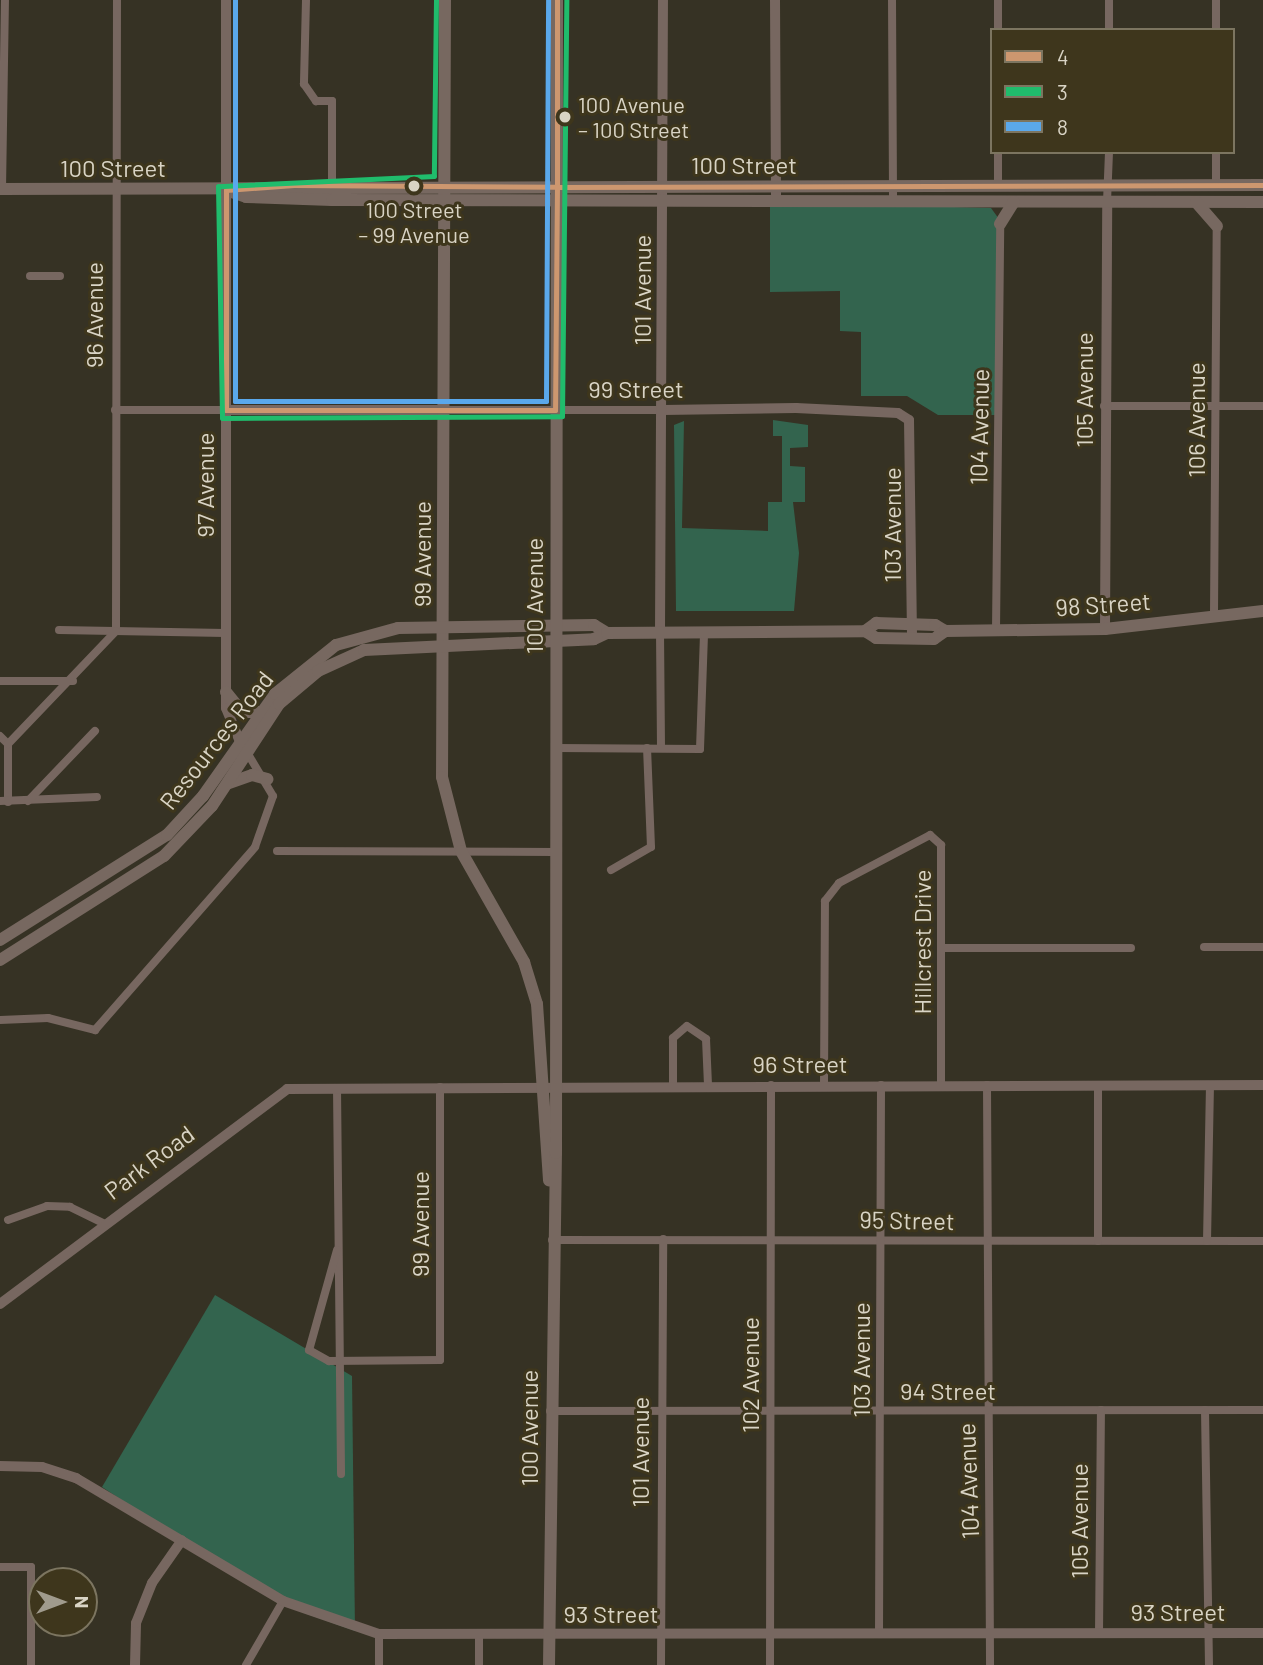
<!DOCTYPE html>
<html>
<head>
<meta charset="utf-8">
<style>
  body { margin:0 }
  #map { position:relative; width:1263px; height:1665px; overflow:hidden; background:#363224; font-family:Barlow,sans-serif }
  div>[style] { position:absolute }
  .green>* { inset:0; background:#33644e }
  .minor>* { height:8px; margin:-4px; padding:0 4px; transform-origin:4px; border-radius:4px; background:#776760 }
  .tertiary>* { height:10px; margin:-5px; padding:0 5px; transform-origin:5px; border-radius:5px; background:#776760 }
  .secondary>* { height:12px; margin:-6px; padding:0 6px; transform-origin:6px; border-radius:6px; background:#776860 }
  .bus-1>* { height:5px; margin:-2.5px; padding:0 2.5px; transform-origin:2.5px; border-radius:2.5px; background:#cd976f }
  .bus-2>* { height:5px; margin:-2.5px; padding:0 2.5px; transform-origin:2.5px; border-radius:2.5px; background:#20bc6c }
  .bus-3>* { height:5px; margin:-2.5px; padding:0 2.5px; transform-origin:2.5px; border-radius:2.5px; background:#5aa8eb }
  .dots>* { width:19px; height:19px; translate:-50% -50%; box-sizing:border-box; border:4px solid #3e361c; border-radius:50% }
  span { translate:-50% -50%; white-space:nowrap; text-align:center; line-height:1.15; -webkit-text-stroke:6px #3e361c; paint-order:stroke }
  .bus-label { font-size:22px; color:#d9d4c5 }
  .left { translate:0 -50%; text-align:left }
  .street-label { font-size:24px; color:#d9d4c5 }
  .legend { position:absolute; left:990px; top:28px; width:245px; height:126px; box-sizing:border-box; background:#3e361c; border:2px solid #7c7560; margin:0; padding:9px 12px; list-style:none; font-size:21px; color:#d9d4c5 }
  .legend li { display:flex; align-items:center; gap:14px; height:35px }
  .legend b { width:35px; border:2px solid #7c7560 }
  .north { position:absolute; left:28px; top:1567px; width:70px; height:70px; box-sizing:border-box; background:#3e361c; border:2px solid #7c7560; border-radius:50%; rotate:90deg; font-size:19px; font-weight:700; line-height:28px; text-align:center; color:#d9d4c5 }
  .north::after { content:''; display:block; margin:auto; width:24px; height:32px; background:#a09b8d; clip-path:polygon(50% 0,100% 100%,50% 72%,0 100%) }
</style>
</head>
<body>
<div id="map">
  <div class="green">
    <i style="clip-path:polygon(770px 202px,991px 208px,999px 219px,998px 415px,938px 415px,907px 396px,861px 396px,861px 332px,840px 331px,840px 291px,770px 292px)"></i>
    <i style="clip-path:polygon(773px 420px,808px 425px,808px 447px,790px 448px,790px 466px,805px 467px,805px 502px,793px 502px,799px 553px,794px 611px,676px 611px,674px 425px,684px 421px,682px 528px,768px 531px,768px 502px,782px 502px,782px 436px,773px 436px)"></i>
    <i style="clip-path:polygon(215px 1295px,352px 1376px,355px 1631px,279px 1604px,102px 1487px)"></i>
  </div>
  <div class="minor">
    <i style="left:306px;top:0;width:84px;rotate:91.4deg"></i>
    <i style="left:304px;top:84px;width:21px;rotate:55deg"></i>
    <i style="left:316px;top:101px;width:16px"></i>
    <i style="left:332px;top:101px;width:89px;rotate:90deg"></i>
    <i style="left:892px;top:0;width:202px;rotate:89.7deg"></i>
    <i style="left:1109px;top:0;width:30px;rotate:90deg"></i>
    <i style="left:998px;top:30px;width:30px;rotate:-90deg"></i>
    <i style="left:1216px;top:30px;width:30px;rotate:-90deg"></i>
    <i style="left:998px;top:185px;width:33px;rotate:-90deg"></i>
    <i style="left:1216px;top:186px;width:34px;rotate:-90deg"></i>
    <i style="left:2px;top:189px;width:189px;rotate:-89.1deg"></i>
    <i style="left:1107px;top:202px;width:50px;rotate:-87.7deg"></i>
    <i style="left:30px;top:276px;width:30px"></i>
    <i style="left:1104px;top:406px;width:159px"></i>
    <i style="left:115px;top:410px;width:111px"></i>
    <i style="left:442px;top:410px;width:221px"></i>
    <i style="left:1214px;top:614px;width:388px;rotate:-89.6deg"></i>
    <i style="left:59px;top:630px;width:166px;rotate:1deg"></i>
    <i style="left:996px;top:630px;width:406px;rotate:-89.4deg"></i>
    <i style="left:116px;top:631px;width:631px;rotate:-89.91deg"></i>
    <i style="left:660px;top:632px;width:116px;rotate:89.5deg"></i>
    <i style="left:0;top:681px;width:73px"></i>
    <i style="left:0;top:736px;width:11px;rotate:45deg"></i>
    <i style="left:8px;top:744px;width:58px;rotate:90deg"></i>
    <i style="left:8px;top:744px;width:156px;rotate:-46.3deg"></i>
    <i style="left:557px;top:748px;width:143px;rotate:0.4deg"></i>
    <i style="left:700px;top:749px;width:117px;rotate:-88deg"></i>
    <i style="left:0;top:801px;width:97px;rotate:-2.4deg"></i>
    <i style="left:28px;top:801px;width:97px;rotate:-46.3deg"></i>
    <i style="left:277px;top:851px;width:278px;rotate:0.2deg"></i>
    <i style="left:611px;top:870px;width:46px;rotate:-29.9deg"></i>
    <i style="left:651px;top:847px;width:99px;rotate:-92.3deg"></i>
    <i style="left:1204px;top:947px;width:59px"></i>
    <i style="left:941px;top:948px;width:190px"></i>
    <i style="left:0;top:1020px;width:48px;rotate:-2.4deg"></i>
    <i style="left:48px;top:1018px;width:49px;rotate:14.3deg"></i>
    <i style="left:95px;top:1030px;width:243px;rotate:-48.8deg"></i>
    <i style="left:255px;top:847px;width:54px;rotate:-70.6deg"></i>
    <i style="left:273px;top:796px;width:49px;rotate:-120.8deg"></i>
    <i style="left:673px;top:1085px;width:47px;rotate:-90deg"></i>
    <i style="left:673px;top:1038px;width:18px;rotate:-41deg"></i>
    <i style="left:687px;top:1026px;width:23px;rotate:34deg"></i>
    <i style="left:706px;top:1039px;width:46px;rotate:87.5deg"></i>
    <i style="left:824px;top:1085px;width:184px;rotate:-89.7deg"></i>
    <i style="left:825px;top:901px;width:23px;rotate:-52deg"></i>
    <i style="left:839px;top:883px;width:103px;rotate:-27.8deg"></i>
    <i style="left:930px;top:835px;width:15px;rotate:42deg"></i>
    <i style="left:941px;top:845px;width:240px;rotate:90deg"></i>
    <i style="left:987px;top:1085px;width:580px;rotate:89.7deg"></i>
    <i style="left:337px;top:1088px;width:386px;rotate:89.4deg"></i>
    <i style="left:8px;top:1220px;width:41px;rotate:-19.7deg"></i>
    <i style="left:47px;top:1206px;width:23px;rotate:2deg"></i>
    <i style="left:70px;top:1207px;width:37px;rotate:26deg"></i>
    <i style="left:552px;top:1240px;width:711px;rotate:0.08deg"></i>
    <i style="left:1098px;top:1241px;width:156px;rotate:-90deg"></i>
    <i style="left:1207px;top:1241px;width:156px;rotate:-88.9deg"></i>
    <i style="left:337px;top:1250px;width:104px;rotate:105.6deg"></i>
    <i style="left:309px;top:1350px;width:23px;rotate:29deg"></i>
    <i style="left:329px;top:1361px;width:111px;rotate:-0.5deg"></i>
    <i style="left:440px;top:1360px;width:273px;rotate:-90deg"></i>
    <i style="left:1205px;top:1410px;width:255px;rotate:89.1deg"></i>
    <i style="left:550px;top:1411px;width:713px;rotate:-0.08deg"></i>
    <i style="left:0;top:1567px;width:31px"></i>
    <i style="left:31px;top:1567px;width:98px;rotate:90deg"></i>
    <i style="left:879px;top:1634px;width:549px;rotate:-89.79deg"></i>
    <i style="left:1099px;top:1634px;width:224px;rotate:-89.5deg"></i>
    <i style="left:246px;top:1665px;width:74px;rotate:-60deg"></i>
    <i style="left:379px;top:1665px;width:31px;rotate:-90deg"></i>
    <i style="left:479px;top:1665px;width:30px;rotate:-90deg"></i>
    <i style="left:661px;top:1665px;width:426px;rotate:-89.7deg"></i>
    <i style="left:770px;top:1665px;width:580px;rotate:-89.9deg"></i>
  </div>
  <div class="tertiary">
    <i style="left:226px;top:0;width:708px;rotate:90deg"></i>
    <i style="left:226px;top:708px;width:44px;rotate:67.5deg"></i>
    <i style="left:775px;top:0;width:202px;rotate:89.7deg"></i>
    <i style="left:226px;top:410px;width:216px"></i>
    <i style="left:663px;top:410px;width:133px;rotate:-0.9deg"></i>
    <i style="left:796px;top:408px;width:102px;rotate:2.8deg"></i>
    <i style="left:898px;top:413px;width:13px;rotate:32deg"></i>
    <i style="left:909px;top:420px;width:218px;rotate:89.2deg"></i>
    <i style="left:1105px;top:629px;width:427px;rotate:-89.7deg"></i>
    <i style="left:660px;top:632px;width:632px;rotate:-89.73deg"></i>
    <i style="left:0;top:1304px;width:359px;rotate:-36.8deg"></i>
    <i style="left:287px;top:1089px;width:976px;rotate:-0.23deg"></i>
    <i style="left:0;top:1466px;width:42px;rotate:1.4deg"></i>
    <i style="left:42px;top:1467px;width:36px;rotate:18deg"></i>
    <i style="left:76px;top:1478px;width:241px;rotate:30.7deg"></i>
    <i style="left:283px;top:1601px;width:102px;rotate:19deg"></i>
    <i style="left:379px;top:1634px;width:884px;rotate:-0.06deg"></i>
    <i style="left:135px;top:1665px;width:42px;rotate:-88.6deg"></i>
    <i style="left:136px;top:1623px;width:43px;rotate:-68.2deg"></i>
    <i style="left:152px;top:1583px;width:52px;rotate:-55.1deg"></i>
  </div>
  <div class="secondary">
    <i style="left:445px;top:0;width:777px;rotate:90.22deg"></i>
    <i style="left:442px;top:777px;width:76px;rotate:75.6deg"></i>
    <i style="left:461px;top:851px;width:128px;rotate:60.4deg"></i>
    <i style="left:524px;top:962px;width:44px;rotate:72.8deg"></i>
    <i style="left:537px;top:1004px;width:177px;rotate:86.1deg"></i>
    <i style="left:0;top:189px;width:1263px;rotate:-0.18deg"></i>
    <i style="left:226px;top:190px;width:21px;rotate:19deg"></i>
    <i style="left:246px;top:197px;width:86px;rotate:2deg"></i>
    <i style="left:332px;top:200px;width:931px;rotate:0.12deg"></i>
    <i style="left:1196px;top:202px;width:32px;rotate:49deg"></i>
    <i style="left:1000px;top:224px;width:26px;rotate:-58deg"></i>
    <i style="left:865px;top:631px;width:14px;rotate:-36deg"></i>
    <i style="left:876px;top:623px;width:59px;rotate:1.9deg"></i>
    <i style="left:935px;top:625px;width:12px;rotate:31deg"></i>
    <i style="left:226px;top:692px;width:26px;rotate:51deg"></i>
    <i style="left:242px;top:712px;width:18px"></i>
    <i style="left:229px;top:783px;width:24px;rotate:-19deg"></i>
    <i style="left:252px;top:775px;width:16px;rotate:15deg"></i>
    <i style="left:0;top:940px;width:197px;rotate:-32.2deg"></i>
    <i style="left:167px;top:835px;width:53px;rotate:-47.3deg"></i>
    <i style="left:203px;top:796px;width:125px;rotate:-54.8deg"></i>
    <i style="left:275px;top:694px;width:78px;rotate:-38.8deg"></i>
    <i style="left:336px;top:645px;width:64px;rotate:-15.3deg"></i>
    <i style="left:398px;top:628px;width:196px;rotate:-0.9deg"></i>
    <i style="left:594px;top:625px;width:15px;rotate:32deg"></i>
    <i style="left:0;top:960px;width:194px;rotate:-32.4deg"></i>
    <i style="left:164px;top:856px;width:69px;rotate:-46.2deg"></i>
    <i style="left:212px;top:806px;width:122px;rotate:-56.7deg"></i>
    <i style="left:279px;top:704px;width:51px;rotate:-40.2deg"></i>
    <i style="left:318px;top:671px;width:51px;rotate:-24.5deg"></i>
    <i style="left:364px;top:650px;width:230px;rotate:-2.7deg"></i>
    <i style="left:594px;top:639px;width:14px;rotate:-25deg"></i>
    <i style="left:607px;top:633px;width:258px;rotate:-0.4deg"></i>
    <i style="left:865px;top:631px;width:13px;rotate:32deg"></i>
    <i style="left:876px;top:638px;width:58px;rotate:1deg"></i>
    <i style="left:934px;top:639px;width:14px;rotate:-36deg"></i>
    <i style="left:945px;top:631px;width:160px;rotate:-0.7deg"></i>
    <i style="left:1105px;top:629px;width:159px;rotate:-6.5deg"></i>
    <i style="left:549px;top:1665px;width:512px;rotate:-89.22deg"></i>
    <i style="left:556px;top:1153px;width:1153px;rotate:-89.95deg"></i>
  </div>
  <div class="bus-1">
    <i style="left:557px;top:0;width:187px;rotate:90deg"></i>
    <i style="left:294px;top:185px;width:263px;rotate:0.4deg"></i>
    <i style="left:557px;top:187px;width:223px;rotate:90.5deg"></i>
    <i style="left:555px;top:410px;width:329px;rotate:180deg"></i>
    <i style="left:226px;top:410px;width:220px;rotate:-90deg"></i>
    <i style="left:226px;top:190px;width:68px;rotate:-4.2deg"></i>
    <i style="left:557px;top:187px;width:706px;rotate:-0.16deg"></i>
  </div>
  <div class="bus-2">
    <i style="left:436px;top:0;width:176px;rotate:90.7deg"></i>
    <i style="left:434px;top:176px;width:216px;rotate:177.3deg"></i>
    <i style="left:218px;top:186px;width:232px;rotate:89deg"></i>
    <i style="left:222px;top:418px;width:340px;rotate:-0.3deg"></i>
    <i style="left:562px;top:416px;width:416px;rotate:-89.4deg"></i>
  </div>
  <div class="bus-3">
    <i style="left:235px;top:0;width:401px;rotate:90deg"></i>
    <i style="left:235px;top:401px;width:311px"></i>
    <i style="left:546px;top:401px;width:401px;rotate:-89.7deg"></i>
  </div>
  <div class="dots">
    <i style="left:565px;top:117px;background:#d9d4c5"></i>
    <i style="left:414px;top:186px;background:#d9d4c5"></i>
  </div>
  <div class="bus-label">
    <span class="left" style="left:578px;top:117px">100 Avenue<br>– 100 Street</span>
    <span style="left:414px;top:222px">100 Street<br>– 99 Avenue</span>
  </div>
  <div class="street-label">
    <span style="left:744px;top:165px">100 Street</span>
    <span style="left:113px;top:168px">100 Street</span>
    <span style="left:642px;top:290px;rotate:-90deg">101 Avenue</span>
    <span style="left:94px;top:315px;rotate:-90deg">96 Avenue</span>
    <span style="left:636px;top:389px">99 Street</span>
    <span style="left:1084px;top:390px;rotate:-90deg">105 Avenue</span>
    <span style="left:1196px;top:420px;rotate:-90deg">106 Avenue</span>
    <span style="left:979px;top:427px;rotate:-89deg">104 Avenue</span>
    <span style="left:205px;top:485px;rotate:-90deg">97 Avenue</span>
    <span style="left:892px;top:525px;rotate:-90deg">103 Avenue</span>
    <span style="left:422px;top:554px;rotate:-90deg">99 Avenue</span>
    <span style="left:534px;top:596px;rotate:-90deg">100 Avenue</span>
    <span style="left:1103px;top:604px;rotate:-4deg">98 Street</span>
    <span style="left:216px;top:740px;rotate:-52deg">Resources Road</span>
    <span style="left:922px;top:942px;rotate:-90deg">Hillcrest Drive</span>
    <span style="left:800px;top:1064px">96 Street</span>
    <span style="left:149px;top:1162px;rotate:-37deg">Park Road</span>
    <span style="left:907px;top:1220px;rotate:1deg">95 Street</span>
    <span style="left:420px;top:1224px;rotate:-90deg">99 Avenue</span>
    <span style="left:861px;top:1360px;rotate:-90deg">103 Avenue</span>
    <span style="left:750px;top:1375px;rotate:-90deg">102 Avenue</span>
    <span style="left:948px;top:1391px">94 Street</span>
    <span style="left:529px;top:1428px;rotate:-90deg">100 Avenue</span>
    <span style="left:640px;top:1452px;rotate:-90deg">101 Avenue</span>
    <span style="left:968px;top:1481px;rotate:-92deg">104 Avenue</span>
    <span style="left:1079px;top:1521px;rotate:-90deg">105 Avenue</span>
    <span style="left:1178px;top:1612px">93 Street</span>
    <span style="left:611px;top:1614px">93 Street</span>
  </div>
  <ul class="legend">
  <li><b style="height:9px;background:#cd976f"></b>4</li>
  <li><b style="height:9px;background:#20bc6c"></b>3</li>
  <li><b style="height:9px;background:#5aa8eb"></b>8</li>
  </ul>
  <div class="north">N</div>
</div>
</body>
</html>
